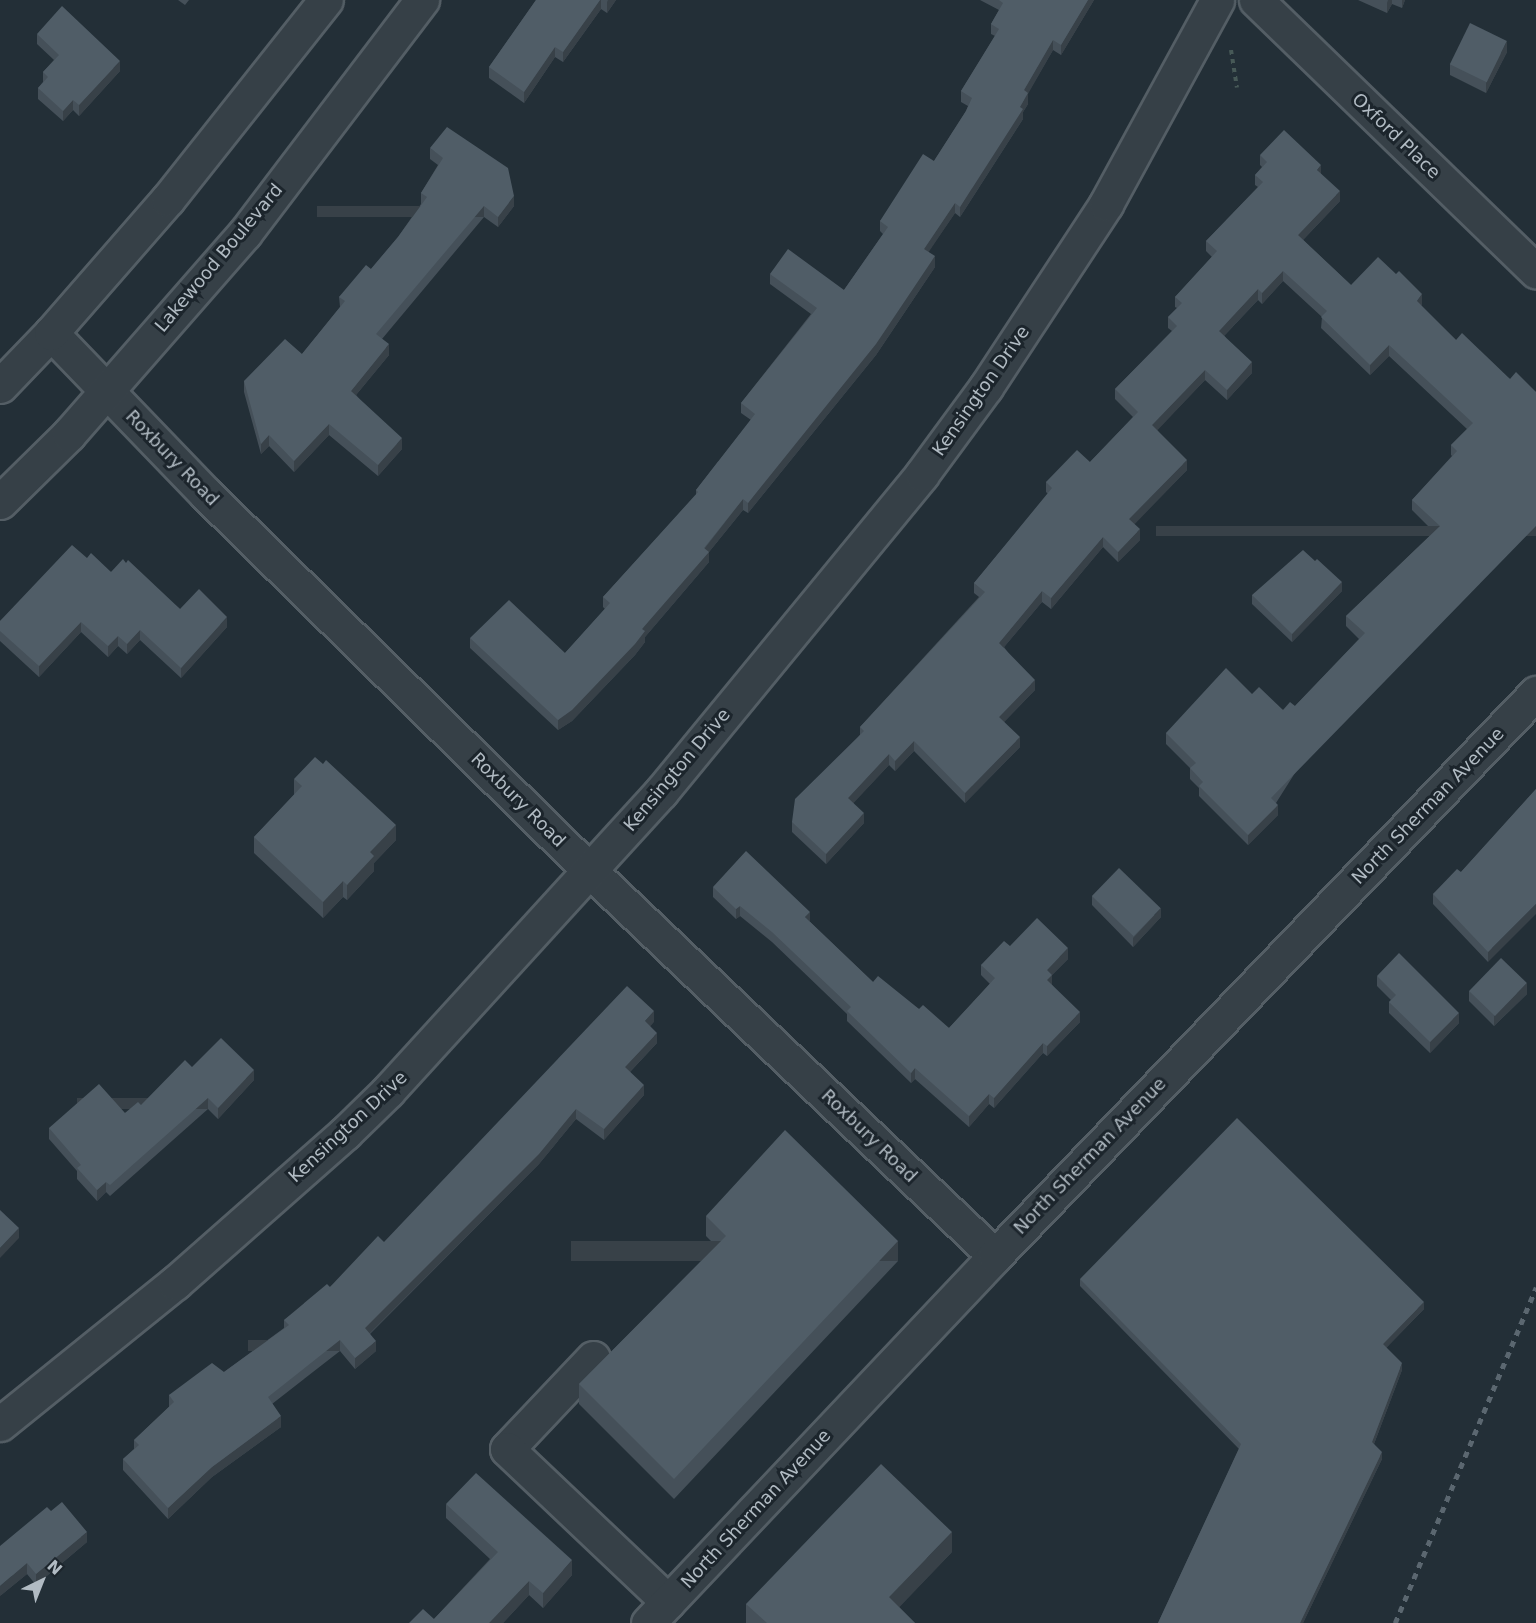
<!DOCTYPE html>
<html>
<head>
<meta charset="utf-8">
<style>
  body { margin:0 }
  #map { position:relative; width:1536px; height:1623px; overflow:hidden; background:#232f37; font-family:"DejaVu Sans",sans-serif }
  div>[style] { position:absolute }
  .path>* { height:4px; margin-top:-2px; transform-origin:0; background:repeating-linear-gradient(90deg,#475957 0 4.5px,transparent 0 9px) }
  .roads { filter:drop-shadow(2px 0 #545e65) drop-shadow(-2px 0 #545e65) drop-shadow(0 2px #545e65) drop-shadow(0 -2px #545e65) }
  .minor>* { height:33px; margin:-16.5px; padding:0 16.5px; transform-origin:16.5px; border-radius:16.5px; background:#364047 }
  .rail>* { height:4.5px; margin-top:-2.25px; transform-origin:0; background:repeating-linear-gradient(90deg,#5b6770 0 6px,transparent 0 12px) }
  .wall>* { inset:0; background:#455059 }
  .shaded-wall>* { inset:0; background:#384148; transform-origin:0 0 }
  .building>* { inset:0; background:#505d67; transform-origin:0 0 }
  span { translate:-50% -50%; white-space:nowrap; text-align:center; line-height:1.15; -webkit-text-stroke:6px #1c252c; paint-order:stroke }
  .street-label { font-size:18px; color:#b1bbc3 }
  .north { position:absolute; left:12px; top:1551px; width:60px; height:60px; -webkit-text-stroke:4px #1c252c; paint-order:stroke; rotate:43deg; font-size:16px; font-weight:700; line-height:24px; text-align:center; color:#b1bbc3 }
  .north::after { content:''; display:block; margin:auto; width:21px; height:27px; background:#b1bbc3; clip-path:polygon(50% 0,100% 100%,50% 72%,0 100%) }
</style>
</head>
<body>
<div id="map">
  <div class="path">
    <i style="left:1231px;top:50px;width:38px;rotate:81deg"></i>
  </div>
  <div class="roads">
    <div class="minor">
      <i style="left:1256px;top:0;width:390px;rotate:44.1deg"></i>
      <i style="left:51px;top:333px;width:223px;rotate:46.1deg"></i>
      <i style="left:206px;top:494px;width:538px;rotate:44.47deg"></i>
      <i style="left:590px;top:871px;width:559px;rotate:43.55deg"></i>
      <i style="left:0;top:386px;width:74px;rotate:-46.1deg"></i>
      <i style="left:51px;top:333px;width:178px;rotate:-48.9deg"></i>
      <i style="left:168px;top:199px;width:254px;rotate:-51.6deg"></i>
      <i style="left:0;top:502px;width:97px;rotate:-44.6deg"></i>
      <i style="left:69px;top:434px;width:267px;rotate:-48.8deg"></i>
      <i style="left:245px;top:233px;width:293px;rotate:-52.8deg"></i>
      <i style="left:593px;top:1358px;width:125px;rotate:133.4deg"></i>
      <i style="left:507px;top:1449px;width:222px;rotate:43.5deg"></i>
      <i style="left:0;top:1424px;width:225px;rotate:-38.9deg"></i>
      <i style="left:175px;top:1283px;width:227px;rotate:-41.4deg"></i>
      <i style="left:345px;top:1133px;width:60px;rotate:-44.3deg"></i>
      <i style="left:388px;top:1091px;width:405px;rotate:-47.6deg"></i>
      <i style="left:661px;top:792px;width:411px;rotate:-50.6deg"></i>
      <i style="left:922px;top:474px;width:108px;rotate:-53.7deg"></i>
      <i style="left:986px;top:387px;width:219px;rotate:-56.7deg"></i>
      <i style="left:1106px;top:204px;width:232px;rotate:-61.4deg"></i>
      <i style="left:648px;top:1623px;width:505px;rotate:-46.6deg"></i>
      <i style="left:995px;top:1256px;width:781px;rotate:-46.14deg"></i>
    </div>
  </div>
  <div class="rail">
    <i style="left:1395px;top:1623px;width:364px;rotate:-67.2deg"></i>
  </div>
  <div class="wall">
    <i style="clip-path:polygon(178px 0,189px 0,185px 5px)"></i>
    <i style="clip-path:polygon(536px 0,616px 0,607px 13px,601px 9px,563px 62px,555px 57px,524px 103px,489px 78px,489px 67px)"></i>
    <i style="clip-path:polygon(980px 0,1094px 0,1061px 55px,1053px 50px,1028px 93px,1028px 104px,1023px 112px,1023px 119px,960px 217px,955px 213px,928px 252px,935px 267px,876px 355px,748px 513px,743px 510px,709px 552px,709px 562px,645px 637px,645px 642px,635px 655px,572px 721px,558px 730px,470px 648px,470px 638px,565px 653px,605px 609px,603px 607px,603px 597px,696px 495px,696px 490px,751px 420px,741px 413px,741px 403px,811px 314px,770px 284px,770px 274px,844px 290px,883px 234px,880px 231px,880px 221px,934px 161px,966px 111px,968px 106px,961px 102px,961px 91px,995px 36px,991px 34px,991px 24px,999px 10px)"></i>
    <i style="clip-path:polygon(1358px 0,1405px 0,1402px 8px,1392px 4px,1387px 13px)"></i>
    <i style="clip-path:polygon(37px 34px,120px 71px,79px 116px,73px 110px,63px 121px,38px 99px,38px 88px,43px 82px,43px 72px,54px 60px,37px 44px)"></i>
    <i style="clip-path:polygon(1507px 52px,1486px 93px,1450px 75px,1450px 64px)"></i>
    <i style="clip-path:polygon(430px 148px,514px 206px,498px 227px,484px 217px,382px 339px,389px 355px,356px 395px,402px 449px,378px 476px,329px 435px,294px 472px,269px 446px,261px 454px,244px 392px,244px 381px,302px 354px,340px 307px,339px 297px,371px 269px,398px 237px,421px 204px,421px 193px,438px 165px,430px 159px)"></i>
    <i style="clip-path:polygon(1260px 155px,1321px 174px,1340px 201px,1303px 240px,1351px 285px,1422px 304px,1421px 306px,1456px 340px,1510px 379px,1536px 392px,1276px 803px,1278px 815px,1248px 845px,1199px 796px,1199px 788px,1190px 779px,1190px 768px,1166px 744px,1166px 733px,1252px 694px,1283px 710px,1295px 706px,1359px 639px,1346px 626px,1346px 616px,1434px 532px,1412px 510px,1412px 500px,1452px 456px,1451px 455px,1451px 445px,1467px 429px,1389px 356px,1370px 375px,1321px 328px,1322px 317px,1283px 281px,1262px 304px,1258px 300px,1224px 336px,1252px 373px,1227px 400px,1205px 380px,1157px 430px,1187px 470px,1134px 524px,1140px 540px,1118px 562px,1103px 547px,1051px 609px,1042px 602px,1004px 647px,1035px 690px,1004px 722px,1020px 747px,965px 803px,914px 751px,895px 771px,889px 765px,853px 803px,864px 823px,826px 864px,792px 832px,792px 822px,860px 735px,860px 727px,979px 597px,974px 593px,974px 583px,1048px 494px,1046px 492px,1046px 482px,1090px 462px,1133px 417px,1115px 399px,1115px 389px,1172px 331px,1168px 328px,1168px 317px,1177px 308px,1175px 307px,1175px 297px,1212px 257px,1206px 251px,1206px 241px,1258px 187px,1255px 185px,1255px 175px,1262px 167px,1260px 165px)"></i>
    <i style="clip-path:polygon(87px 558px,111px 572px,126px 563px,180px 609px,227px 627px,181px 678px,140px 640px,127px 654px,118px 646px,108px 657px,81px 632px,39px 677px,0 641px,0 621px)"></i>
    <i style="clip-path:polygon(1342px 591px,1292px 642px,1252px 604px,1252px 595px)"></i>
    <i style="clip-path:polygon(294px 779px,396px 840px,374px 863px,374px 871px,347px 900px,343px 897px,323px 918px,254px 853px,254px 837px,294px 795px)"></i>
    <i style="clip-path:polygon(1536px 789px,1488px 962px,1433px 904px,1433px 894px,1461px 872px)"></i>
    <i style="clip-path:polygon(713px 887px,810px 922px,873px 982px,919px 1009px,949px 1028px,990px 984px,981px 975px,981px 965px,1010px 946px,1068px 959px,1052px 975px,1052px 985px,1080px 1022px,1047px 1056px,1043px 1053px,994px 1108px,989px 1104px,969px 1127px,915px 1079px,911px 1083px,847px 1021px,847px 1014px,772px 942px,740px 916px,736px 919px,713px 897px)"></i>
    <i style="clip-path:polygon(1092px 896px,1161px 917px,1133px 947px,1092px 905px)"></i>
    <i style="clip-path:polygon(1377px 976px,1459px 1023px,1430px 1053px,1389px 1013px,1389px 1002px,1391px 1000px,1377px 986px)"></i>
    <i style="clip-path:polygon(1469px 991px,1527px 994px,1494px 1026px,1469px 1001px)"></i>
    <i style="clip-path:polygon(654px 1022px,650px 1026px,657px 1043px,630px 1072px,644px 1095px,604px 1140px,576px 1119px,539px 1164px,370px 1334px,376px 1351px,355px 1369px,340px 1351px,272px 1404px,281px 1427px,212px 1477px,168px 1519px,123px 1470px,123px 1459px,134px 1449px,134px 1440px,169px 1407px,169px 1395px,224px 1372px,284px 1328px,284px 1320px,330px 1287px)"></i>
    <i style="clip-path:polygon(192px 1067px,254px 1080px,218px 1119px,208px 1109px,110px 1196px,106px 1192px,97px 1201px,77px 1179px,77px 1171px,49px 1139px,49px 1128px,125px 1113px,141px 1105px)"></i>
    <i style="clip-path:polygon(706px 1216px,898px 1261px,674px 1499px,579px 1404px,579px 1384px,716px 1246px,706px 1236px)"></i>
    <i style="clip-path:polygon(1080px 1279px,1424px 1309px,1386px 1348px,1402px 1370px,1374px 1444px,1382px 1459px,1303px 1623px,1158px 1623px,1239px 1449px,1080px 1286px)"></i>
    <i style="clip-path:polygon(446px 1504px,572px 1575px,543px 1608px,529px 1595px,503px 1623px,409px 1623px,434px 1619px,490px 1559px,446px 1518px)"></i>
    <i style="clip-path:polygon(51px 1511px,87px 1542px,36px 1585px,27px 1574px,0 1596px)"></i>
    <i style="clip-path:polygon(952px 1552px,899px 1607px,915px 1623px,746px 1623px,746px 1604px)"></i>
  </div>
  <div class="shaded-wall">
    <i style="clip-path:polygon(600px 0,601px 0,601px 9px,563px 62px,563px 52px)"></i>
    <i style="clip-path:polygon(608px 0,616px 0,607px 13px,607px 2px)"></i>
    <i style="clip-path:polygon(1088px 0,1094px 0,1061px 55px,1061px 45px)"></i>
    <i style="clip-path:polygon(1388px 0,1392px 0,1392px 4px,1387px 13px,1387px 3px)"></i>
    <i style="clip-path:polygon(1402px 0,1405px 0,1402px 8px)"></i>
    <i style="clip-path:polygon(1053px 40px,1053px 50px,1024px 101px,1024px 90px)"></i>
    <i style="clip-path:polygon(1507px 41px,1507px 52px,1486px 93px,1486px 83px)"></i>
    <i style="clip-path:polygon(555px 47px,555px 57px,524px 103px,524px 92px)"></i>
    <i style="clip-path:polygon(120px 61px,120px 71px,79px 116px,79px 105px)"></i>
    <i style="clip-path:polygon(1028px 93px,1028px 104px,1023px 112px,1023px 119px,960px 217px,960px 207px)"></i>
    <i style="clip-path:polygon(73px 100px,73px 110px,63px 121px,63px 111px)"></i>
    <i style="clip-path:polygon(1321px 165px,1321px 175px,1317px 170px)"></i>
    <i style="clip-path:polygon(1340px 191px,1340px 201px,1298px 245px,1298px 235px)"></i>
    <i style="clip-path:polygon(514px 196px,514px 206px,498px 227px,498px 217px)"></i>
    <i style="clip-path:polygon(955px 203px,955px 213px,924px 259px,924px 249px)"></i>
    <i style="left:484px;top:206px;width:11px;height:167px;rotate:90deg"></i>
    <i style="clip-path:polygon(935px 256px,935px 267px,876px 355px,748px 513px,748px 503px)"></i>
    <i style="clip-path:polygon(1283px 271px,1283px 281px,1262px 304px,1262px 293px)"></i>
    <i style="clip-path:polygon(1258px 289px,1258px 300px,1219px 341px,1219px 331px)"></i>
    <i style="clip-path:polygon(1422px 294px,1422px 304px,1417px 312px,1417px 301px)"></i>
    <i style="clip-path:polygon(389px 344px,389px 355px,351px 401px,351px 391px)"></i>
    <i style="clip-path:polygon(1389px 345px,1389px 356px,1370px 375px,1370px 365px)"></i>
    <i style="clip-path:polygon(1252px 362px,1252px 373px,1227px 400px,1227px 390px)"></i>
    <i style="clip-path:polygon(1205px 370px,1205px 380px,1152px 436px,1152px 425px)"></i>
    <i style="clip-path:polygon(329px 424px,329px 435px,294px 472px,294px 461px)"></i>
    <i style="clip-path:polygon(269px 435px,269px 446px,261px 454px,261px 444px)"></i>
    <i style="clip-path:polygon(402px 438px,402px 449px,378px 476px,378px 465px)"></i>
    <i style="clip-path:polygon(1187px 460px,1187px 470px,1129px 530px,1129px 519px)"></i>
    <i style="clip-path:polygon(743px 499px,743px 510px,709px 552px,709px 562px,645px 637px,645px 642px,635px 655px,572px 721px,558px 730px,558px 720px,642px 629px)"></i>
    <i style="left:1536px;top:526px;width:10px;height:380px;rotate:90deg"></i>
    <i style="clip-path:polygon(1140px 529px,1140px 540px,1118px 562px,1118px 552px)"></i>
    <i style="clip-path:polygon(1103px 537px,1103px 547px,1051px 609px,1051px 598px)"></i>
    <i style="clip-path:polygon(1342px 582px,1342px 591px,1292px 642px,1292px 634px)"></i>
    <i style="clip-path:polygon(1042px 591px,1042px 602px,999px 653px,999px 643px)"></i>
    <i style="clip-path:polygon(227px 617px,227px 627px,181px 678px,181px 668px)"></i>
    <i style="clip-path:polygon(81px 622px,81px 632px,39px 677px,39px 666px)"></i>
    <i style="clip-path:polygon(140px 630px,140px 640px,127px 654px,127px 644px)"></i>
    <i style="clip-path:polygon(118px 636px,118px 646px,108px 657px,108px 646px)"></i>
    <i style="clip-path:polygon(1035px 680px,1035px 690px,999px 727px,999px 717px)"></i>
    <i style="clip-path:polygon(1020px 737px,1020px 747px,965px 803px,965px 793px)"></i>
    <i style="clip-path:polygon(914px 741px,914px 751px,895px 771px,895px 761px)"></i>
    <i style="clip-path:polygon(889px 754px,889px 765px,848px 809px,848px 798px)"></i>
    <i style="clip-path:polygon(1278px 805px,1278px 815px,1248px 845px,1248px 835px)"></i>
    <i style="clip-path:polygon(864px 813px,864px 823px,826px 864px,826px 854px)"></i>
    <i style="clip-path:polygon(396px 825px,396px 840px,374px 863px,374px 871px,347px 900px,347px 885px,370px 852px)"></i>
    <i style="clip-path:polygon(343px 881px,343px 897px,323px 918px,323px 902px)"></i>
    <i style="clip-path:polygon(1536px 904px,1536px 914px,1488px 962px,1488px 952px)"></i>
    <i style="clip-path:polygon(740px 906px,740px 916px,736px 919px,736px 909px)"></i>
    <i style="clip-path:polygon(1161px 908px,1161px 917px,1133px 947px,1133px 938px)"></i>
    <i style="clip-path:polygon(810px 912px,810px 922px,805px 917px)"></i>
    <i style="clip-path:polygon(1068px 948px,1068px 959px,1048px 979px,1052px 975px,1052px 986px,1047px 991px,1047px 970px)"></i>
    <i style="clip-path:polygon(1527px 983px,1527px 994px,1494px 1026px,1494px 1016px)"></i>
    <i style="clip-path:polygon(654px 1011px,654px 1022px,645px 1032px,645px 1021px)"></i>
    <i style="clip-path:polygon(1080px 1012px,1080px 1022px,1047px 1056px,1047px 1046px)"></i>
    <i style="clip-path:polygon(1459px 1013px,1459px 1023px,1430px 1053px,1430px 1042px)"></i>
    <i style="clip-path:polygon(657px 1033px,657px 1043px,625px 1077px,625px 1067px)"></i>
    <i style="clip-path:polygon(1043px 1043px,1043px 1053px,994px 1108px,994px 1098px)"></i>
    <i style="clip-path:polygon(915px 1068px,915px 1079px,911px 1083px,911px 1073px)"></i>
    <i style="clip-path:polygon(254px 1070px,254px 1080px,218px 1119px,218px 1108px)"></i>
    <i style="clip-path:polygon(644px 1085px,644px 1095px,604px 1140px,604px 1129px)"></i>
    <i style="clip-path:polygon(989px 1094px,989px 1104px,969px 1127px,969px 1116px)"></i>
    <i style="left:208px;top:1098px;width:11px;height:131px;rotate:90deg"></i>
    <i style="clip-path:polygon(576px 1109px,576px 1119px,539px 1164px,365px 1338px,365px 1328px)"></i>
    <i style="clip-path:polygon(106px 1182px,106px 1192px,97px 1201px,97px 1190px)"></i>
    <i style="clip-path:polygon(19px 1228px,19px 1238px,0 1258px,0 1248px)"></i>
    <i style="left:898px;top:1241px;width:20px;height:327px;rotate:90deg"></i>
    <i style="clip-path:polygon(1424px 1302px,1424px 1309px,1383px 1351px,1383px 1344px)"></i>
    <i style="left:340px;top:1340px;width:11px;height:92px;rotate:90deg"></i>
    <i style="clip-path:polygon(376px 1341px,376px 1351px,355px 1369px,355px 1358px)"></i>
    <i style="clip-path:polygon(1402px 1363px,1402px 1370px,1372px 1449px,1372px 1442px)"></i>
    <i style="clip-path:polygon(281px 1416px,281px 1427px,212px 1477px,168px 1519px,168px 1508px,212px 1467px)"></i>
    <i style="clip-path:polygon(1382px 1452px,1382px 1459px,1303px 1623px,1300px 1623px)"></i>
    <i style="clip-path:polygon(87px 1532px,87px 1542px,36px 1585px,36px 1574px)"></i>
    <i style="clip-path:polygon(952px 1532px,952px 1552px,889px 1618px,889px 1597px)"></i>
    <i style="clip-path:polygon(572px 1560px,572px 1575px,543px 1608px,543px 1593px)"></i>
    <i style="clip-path:polygon(27px 1563px,27px 1574px,0 1596px,0 1586px)"></i>
    <i style="clip-path:polygon(529px 1581px,529px 1595px,503px 1623px,489px 1623px)"></i>
  </div>
  <div class="building">
    <i style="clip-path:polygon(536px 0,600px 0,563px 52px,555px 47px,524px 92px,489px 67px)"></i>
    <i style="clip-path:polygon(999px 0,1088px 0,1061px 45px,1053px 40px,1024px 90px,1028px 93px,1020px 107px,1023px 109px,960px 207px,955px 203px,924px 249px,935px 256px,876px 344px,748px 503px,743px 499px,704px 548px,709px 552px,642px 629px,645px 631px,635px 644px,572px 710px,558px 720px,470px 638px,509px 600px,565px 653px,610px 603px,603px 597px,698px 492px,696px 490px,755px 414px,741px 403px,817px 308px,770px 274px,788px 249px,844px 290px,888px 227px,880px 221px,923px 154px,934px 161px,966px 111px,972px 98px,961px 91px,999px 29px,991px 24px,1003px 3px)"></i>
    <i style="clip-path:polygon(62px 6px,120px 61px,79px 105px,73px 100px,63px 111px,38px 88px,48px 77px,43px 72px,59px 55px,37px 34px)"></i>
    <i style="left:1470px;top:23px;width:41px;height:46px;rotate:26deg"></i>
    <i style="clip-path:polygon(447px 127px,508px 168px,514px 196px,498px 217px,484px 206px,376px 334px,389px 344px,351px 391px,402px 438px,378px 465px,329px 424px,294px 461px,269px 435px,261px 444px,244px 381px,285px 339px,302px 354px,345px 301px,339px 297px,366px 265px,371px 269px,398px 237px,427px 197px,421px 193px,443px 158px,430px 148px)"></i>
    <i style="clip-path:polygon(1284px 130px,1321px 165px,1317px 170px,1340px 191px,1298px 235px,1351px 285px,1378px 257px,1396px 274px,1399px 271px,1422px 294px,1417px 301px,1456px 340px,1462px 333px,1510px 379px,1516px 372px,1536px 392px,1536px 526px,1271px 798px,1278px 805px,1248px 835px,1199px 786px,1203px 782px,1190px 768px,1196px 763px,1166px 733px,1226px 668px,1252px 694px,1259px 687px,1283px 710px,1290px 702px,1295px 706px,1365px 633px,1346px 616px,1440px 526px,1412px 500px,1457px 451px,1451px 445px,1473px 423px,1389px 345px,1370px 365px,1321px 317px,1327px 311px,1283px 271px,1262px 293px,1258px 289px,1219px 331px,1252px 362px,1227px 390px,1205px 370px,1152px 425px,1187px 460px,1129px 519px,1140px 529px,1118px 552px,1103px 537px,1051px 598px,1042px 591px,999px 643px,1035px 680px,999px 717px,1020px 737px,965px 793px,914px 741px,895px 761px,889px 754px,848px 798px,864px 813px,826px 854px,792px 822px,795px 799px,864px 731px,860px 727px,985px 592px,974px 583px,1052px 488px,1046px 482px,1077px 450px,1090px 462px,1138px 412px,1115px 389px,1177px 326px,1168px 317px,1182px 303px,1175px 297px,1217px 251px,1206px 241px,1263px 182px,1255px 175px,1267px 162px,1260px 155px)"></i>
    <i style="clip-path:polygon(72px 545px,87px 558px,91px 553px,111px 572px,123px 559px,126px 563px,128px 560px,180px 609px,199px 589px,227px 617px,181px 668px,140px 630px,127px 644px,118px 636px,108px 646px,81px 622px,39px 666px,0 631px,0 621px)"></i>
    <i style="clip-path:polygon(1303px 550px,1315px 561px,1317px 559px,1342px 582px,1292px 634px,1252px 595px)"></i>
    <i style="clip-path:polygon(315px 757px,323px 764px,326px 760px,396px 825px,370px 852px,374px 856px,347px 885px,343px 881px,323px 902px,254px 837px,302px 786px,294px 779px)"></i>
    <i style="clip-path:polygon(1536px 789px,1536px 904px,1488px 952px,1433px 894px,1457px 869px,1461px 872px)"></i>
    <i style="clip-path:polygon(746px 851px,810px 912px,805px 917px,873px 982px,878px 976px,919px 1009px,923px 1005px,949px 1028px,995px 978px,981px 965px,1004px 941px,1010px 946px,1037px 918px,1068px 948px,1047px 970px,1052px 975px,1047px 980px,1080px 1012px,1047px 1046px,1043px 1043px,994px 1098px,989px 1094px,969px 1116px,915px 1068px,911px 1073px,847px 1011px,851px 1007px,772px 932px,740px 906px,736px 909px,713px 887px)"></i>
    <i style="left:1119px;top:868px;width:58px;height:39px;rotate:44deg"></i>
    <i style="clip-path:polygon(1399px 953px,1459px 1013px,1430px 1042px,1389px 1002px,1396px 995px,1377px 976px)"></i>
    <i style="left:1501px;top:958px;width:36px;height:46px;rotate:44deg"></i>
    <i style="clip-path:polygon(627px 986px,654px 1011px,645px 1021px,657px 1033px,625px 1067px,644px 1085px,604px 1129px,576px 1109px,539px 1154px,365px 1328px,376px 1341px,355px 1358px,340px 1340px,268px 1397px,281px 1416px,212px 1467px,168px 1508px,123px 1459px,139px 1445px,134px 1440px,174px 1402px,169px 1395px,212px 1363px,224px 1372px,289px 1325px,284px 1320px,327px 1284px,330px 1287px,378px 1236px,384px 1242px)"></i>
    <i style="clip-path:polygon(221px 1038px,254px 1070px,218px 1108px,208px 1098px,110px 1185px,106px 1182px,97px 1190px,77px 1168px,81px 1165px,49px 1128px,99px 1084px,125px 1113px,138px 1102px,141px 1105px,185px 1060px,192px 1067px)"></i>
    <i style="clip-path:polygon(1237px 1118px,1424px 1302px,1383px 1344px,1402px 1363px,1372px 1442px,1382px 1452px,1300px 1623px,1158px 1623px,1241px 1444px,1080px 1279px)"></i>
    <i style="clip-path:polygon(785px 1130px,898px 1241px,674px 1479px,579px 1384px,726px 1236px,706px 1216px)"></i>
    <i style="clip-path:polygon(0 1210px,19px 1228px,0 1248px)"></i>
    <i style="clip-path:polygon(881px 1464px,952px 1532px,889px 1597px,915px 1623px,767px 1623px,746px 1604px)"></i>
    <i style="clip-path:polygon(476px 1473px,572px 1560px,543px 1593px,529px 1581px,489px 1623px,409px 1623px,423px 1609px,434px 1619px,498px 1552px,446px 1504px)"></i>
    <i style="clip-path:polygon(62px 1502px,87px 1532px,36px 1574px,27px 1563px,0 1586px,0 1546px,47px 1507px,51px 1511px)"></i>
  </div>
  <div class="street-label">
    <span style="left:1396px;top:136px;rotate:44deg">Oxford Place</span>
    <span style="left:219px;top:258px;rotate:-50deg">Lakewood Boulevard</span>
    <span style="left:981px;top:391px;rotate:-55deg">Kensington Drive</span>
    <span style="left:172px;top:458px;rotate:46deg">Roxbury Road</span>
    <span style="left:677px;top:770px;rotate:-50deg">Kensington Drive</span>
    <span style="left:518px;top:800px;rotate:45deg">Roxbury Road</span>
    <span style="left:1428px;top:806px;rotate:-46deg">North Sherman Avenue</span>
    <span style="left:348px;top:1127px;rotate:-43deg">Kensington Drive</span>
    <span style="left:869px;top:1136px;rotate:44deg">Roxbury Road</span>
    <span style="left:1090px;top:1156px;rotate:-46deg">North Sherman Avenue</span>
    <span style="left:756px;top:1509px;rotate:-47deg">North Sherman Avenue</span>
  </div>
  <div class="north">N</div>
</div>
</body>
</html>
